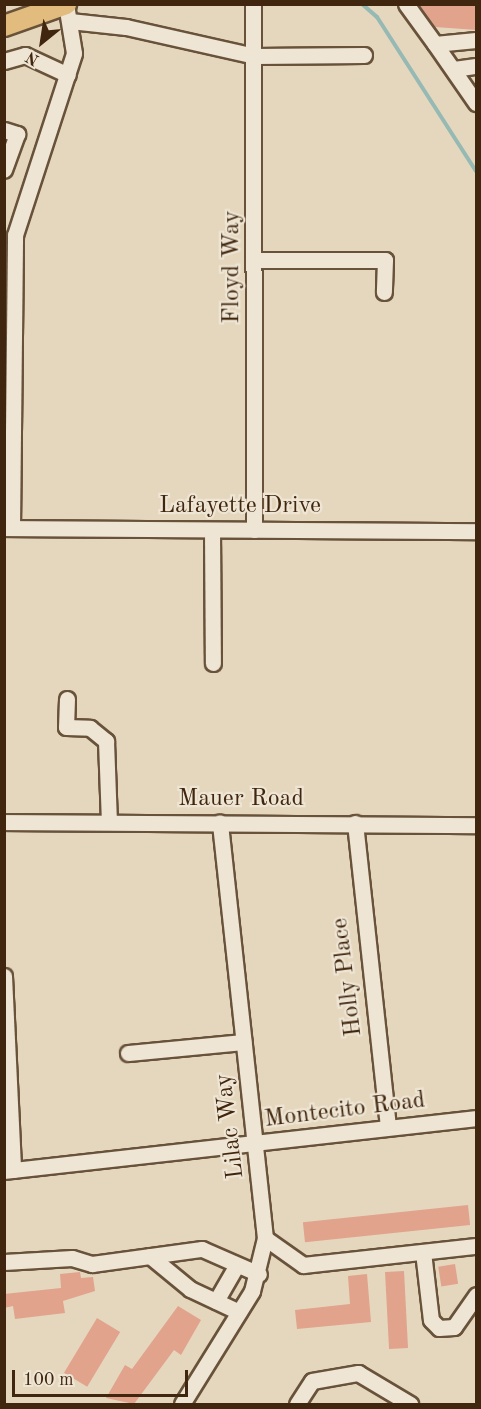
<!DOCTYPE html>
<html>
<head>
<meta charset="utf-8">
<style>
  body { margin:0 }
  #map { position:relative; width:481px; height:1409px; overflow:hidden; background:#e5d7bd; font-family:"Old Standard TT",serif }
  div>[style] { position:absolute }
  .stream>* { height:4px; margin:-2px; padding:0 2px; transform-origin:2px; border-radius:2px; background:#96b9b4 }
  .building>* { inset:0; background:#e1a38c; transform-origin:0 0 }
  .roads { filter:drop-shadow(2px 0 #69523a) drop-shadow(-2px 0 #69523a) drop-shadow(0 2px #69523a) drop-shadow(0 -2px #69523a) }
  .minor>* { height:15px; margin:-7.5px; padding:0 7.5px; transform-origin:7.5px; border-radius:7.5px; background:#eee5d4 }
  .major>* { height:20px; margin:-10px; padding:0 10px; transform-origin:10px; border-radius:10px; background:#e2bc7e }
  span { translate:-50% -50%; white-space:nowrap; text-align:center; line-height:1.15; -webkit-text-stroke:4.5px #eee5d4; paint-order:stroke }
  .street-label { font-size:24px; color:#40260e }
  .frame { position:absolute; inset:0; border:6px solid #40260e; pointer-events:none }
  .north { position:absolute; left:12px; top:12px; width:60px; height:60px; -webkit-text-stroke:4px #eee5d4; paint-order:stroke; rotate:210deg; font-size:16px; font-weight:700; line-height:24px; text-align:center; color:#40260e }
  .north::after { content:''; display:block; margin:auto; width:21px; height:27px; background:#40260e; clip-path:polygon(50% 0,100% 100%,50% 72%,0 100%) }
  .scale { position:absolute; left:12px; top:1370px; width:176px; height:27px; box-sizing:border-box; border:3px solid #40260e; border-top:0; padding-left:8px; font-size:18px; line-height:21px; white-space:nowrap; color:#40260e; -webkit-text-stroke:4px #eee5d4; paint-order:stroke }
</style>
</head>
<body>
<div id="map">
  <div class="stream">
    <i style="left:362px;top:4px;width:20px;rotate:41deg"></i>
    <i style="left:377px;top:17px;width:183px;rotate:57.3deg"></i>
  </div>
  <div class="building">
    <i style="clip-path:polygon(418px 4px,477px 4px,477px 30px,435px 27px)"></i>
    <i style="left:468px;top:1205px;width:20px;height:166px;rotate:84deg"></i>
    <i style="left:455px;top:1264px;width:20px;height:17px;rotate:81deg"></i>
    <i style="left:404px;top:1271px;width:77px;height:19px;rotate:87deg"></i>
    <i style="clip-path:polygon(80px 1272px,81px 1278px,93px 1277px,95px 1291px,63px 1301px,65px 1313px,15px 1319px,13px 1306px,4px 1308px,4px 1294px,61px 1288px,60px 1274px)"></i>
    <i style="clip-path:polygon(367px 1274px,371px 1322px,297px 1329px,295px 1310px,350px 1304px,348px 1276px)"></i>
    <i style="clip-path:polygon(178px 1306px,201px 1320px,181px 1355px,174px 1350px,134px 1404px,106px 1398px,125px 1365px,132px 1369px)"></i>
    <i style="left:97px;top:1318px;width:27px;height:64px;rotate:31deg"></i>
  </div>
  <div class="roads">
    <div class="minor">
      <i style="left:253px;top:4px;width:526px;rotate:89.89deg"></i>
      <i style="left:406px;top:4px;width:49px;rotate:54.1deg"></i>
      <i style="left:435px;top:44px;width:41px;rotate:-5.6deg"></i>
      <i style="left:70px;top:21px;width:56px;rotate:6.1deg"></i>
      <i style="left:126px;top:27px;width:132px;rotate:12.7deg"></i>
      <i style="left:255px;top:56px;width:109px;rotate:-0.5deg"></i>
      <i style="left:435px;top:44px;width:72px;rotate:55.2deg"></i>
      <i style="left:4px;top:61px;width:22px;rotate:-16deg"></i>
      <i style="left:25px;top:55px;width:47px;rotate:24.9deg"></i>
      <i style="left:454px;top:69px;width:22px;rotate:-8deg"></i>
      <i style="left:4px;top:130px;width:14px;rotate:17deg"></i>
      <i style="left:17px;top:134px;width:38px;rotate:110deg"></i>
      <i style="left:256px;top:260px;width:129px"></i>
      <i style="left:385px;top:260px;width:32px;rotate:92deg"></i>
      <i style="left:4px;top:528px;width:472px;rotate:0.4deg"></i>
      <i style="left:12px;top:528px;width:293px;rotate:-89.4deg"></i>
      <i style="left:15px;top:235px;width:191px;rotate:-72deg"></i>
      <i style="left:74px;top:53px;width:50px;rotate:-99.3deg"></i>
      <i style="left:212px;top:531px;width:132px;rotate:89.6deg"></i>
      <i style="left:67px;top:699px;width:28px;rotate:92deg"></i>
      <i style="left:66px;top:727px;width:24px;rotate:2deg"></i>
      <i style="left:90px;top:728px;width:21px;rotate:39deg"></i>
      <i style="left:106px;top:741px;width:81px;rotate:87.9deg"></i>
      <i style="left:4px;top:822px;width:472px;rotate:0.4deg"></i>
      <i style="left:355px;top:823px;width:305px;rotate:83.8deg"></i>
      <i style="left:4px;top:976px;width:194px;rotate:87.3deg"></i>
      <i style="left:128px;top:1053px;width:116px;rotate:-5.5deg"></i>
      <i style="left:4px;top:1171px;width:475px;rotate:-6.4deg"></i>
      <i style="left:265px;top:1238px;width:47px;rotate:35.4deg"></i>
      <i style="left:303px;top:1265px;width:174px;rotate:-6.3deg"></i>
      <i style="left:423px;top:1252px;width:68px;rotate:83.3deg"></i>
      <i style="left:431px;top:1320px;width:11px;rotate:45deg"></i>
      <i style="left:439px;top:1328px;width:15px;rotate:-4deg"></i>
      <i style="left:454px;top:1327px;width:39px;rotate:-55deg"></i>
      <i style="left:150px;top:1256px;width:52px;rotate:39.5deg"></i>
      <i style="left:190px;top:1289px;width:54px;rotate:25.1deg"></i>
      <i style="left:4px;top:1262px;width:68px;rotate:-3.4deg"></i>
      <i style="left:72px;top:1258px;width:21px;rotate:17deg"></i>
      <i style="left:92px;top:1264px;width:111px;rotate:-7.8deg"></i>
      <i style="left:202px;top:1249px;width:62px;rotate:23.7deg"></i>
      <i style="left:216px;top:1301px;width:39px;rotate:-60deg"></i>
      <i style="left:182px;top:1404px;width:133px;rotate:-58.2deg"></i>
      <i style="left:252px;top:1291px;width:55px;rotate:-76.2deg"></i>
      <i style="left:265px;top:1238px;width:418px;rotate:-96.2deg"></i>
      <i style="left:297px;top:1404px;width:27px;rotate:-57deg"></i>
      <i style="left:312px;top:1381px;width:47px;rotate:-9.9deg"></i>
      <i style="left:358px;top:1373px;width:61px;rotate:30.8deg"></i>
    </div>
    <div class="major">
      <i style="left:4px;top:26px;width:66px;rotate:-19.5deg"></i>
    </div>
  </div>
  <div class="street-label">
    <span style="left:233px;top:267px;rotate:-90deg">Floyd Way</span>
    <span style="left:240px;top:507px">Lafayette Drive</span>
    <span style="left:241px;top:800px">Mauer Road</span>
    <span style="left:348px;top:977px;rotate:-97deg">Holly Place</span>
    <span style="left:345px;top:1111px;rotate:-7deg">Montecito Road</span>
    <span style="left:231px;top:1126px;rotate:-97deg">Lilac Way</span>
  </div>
  <div class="frame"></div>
  <div class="north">N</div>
  <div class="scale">100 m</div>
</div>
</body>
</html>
